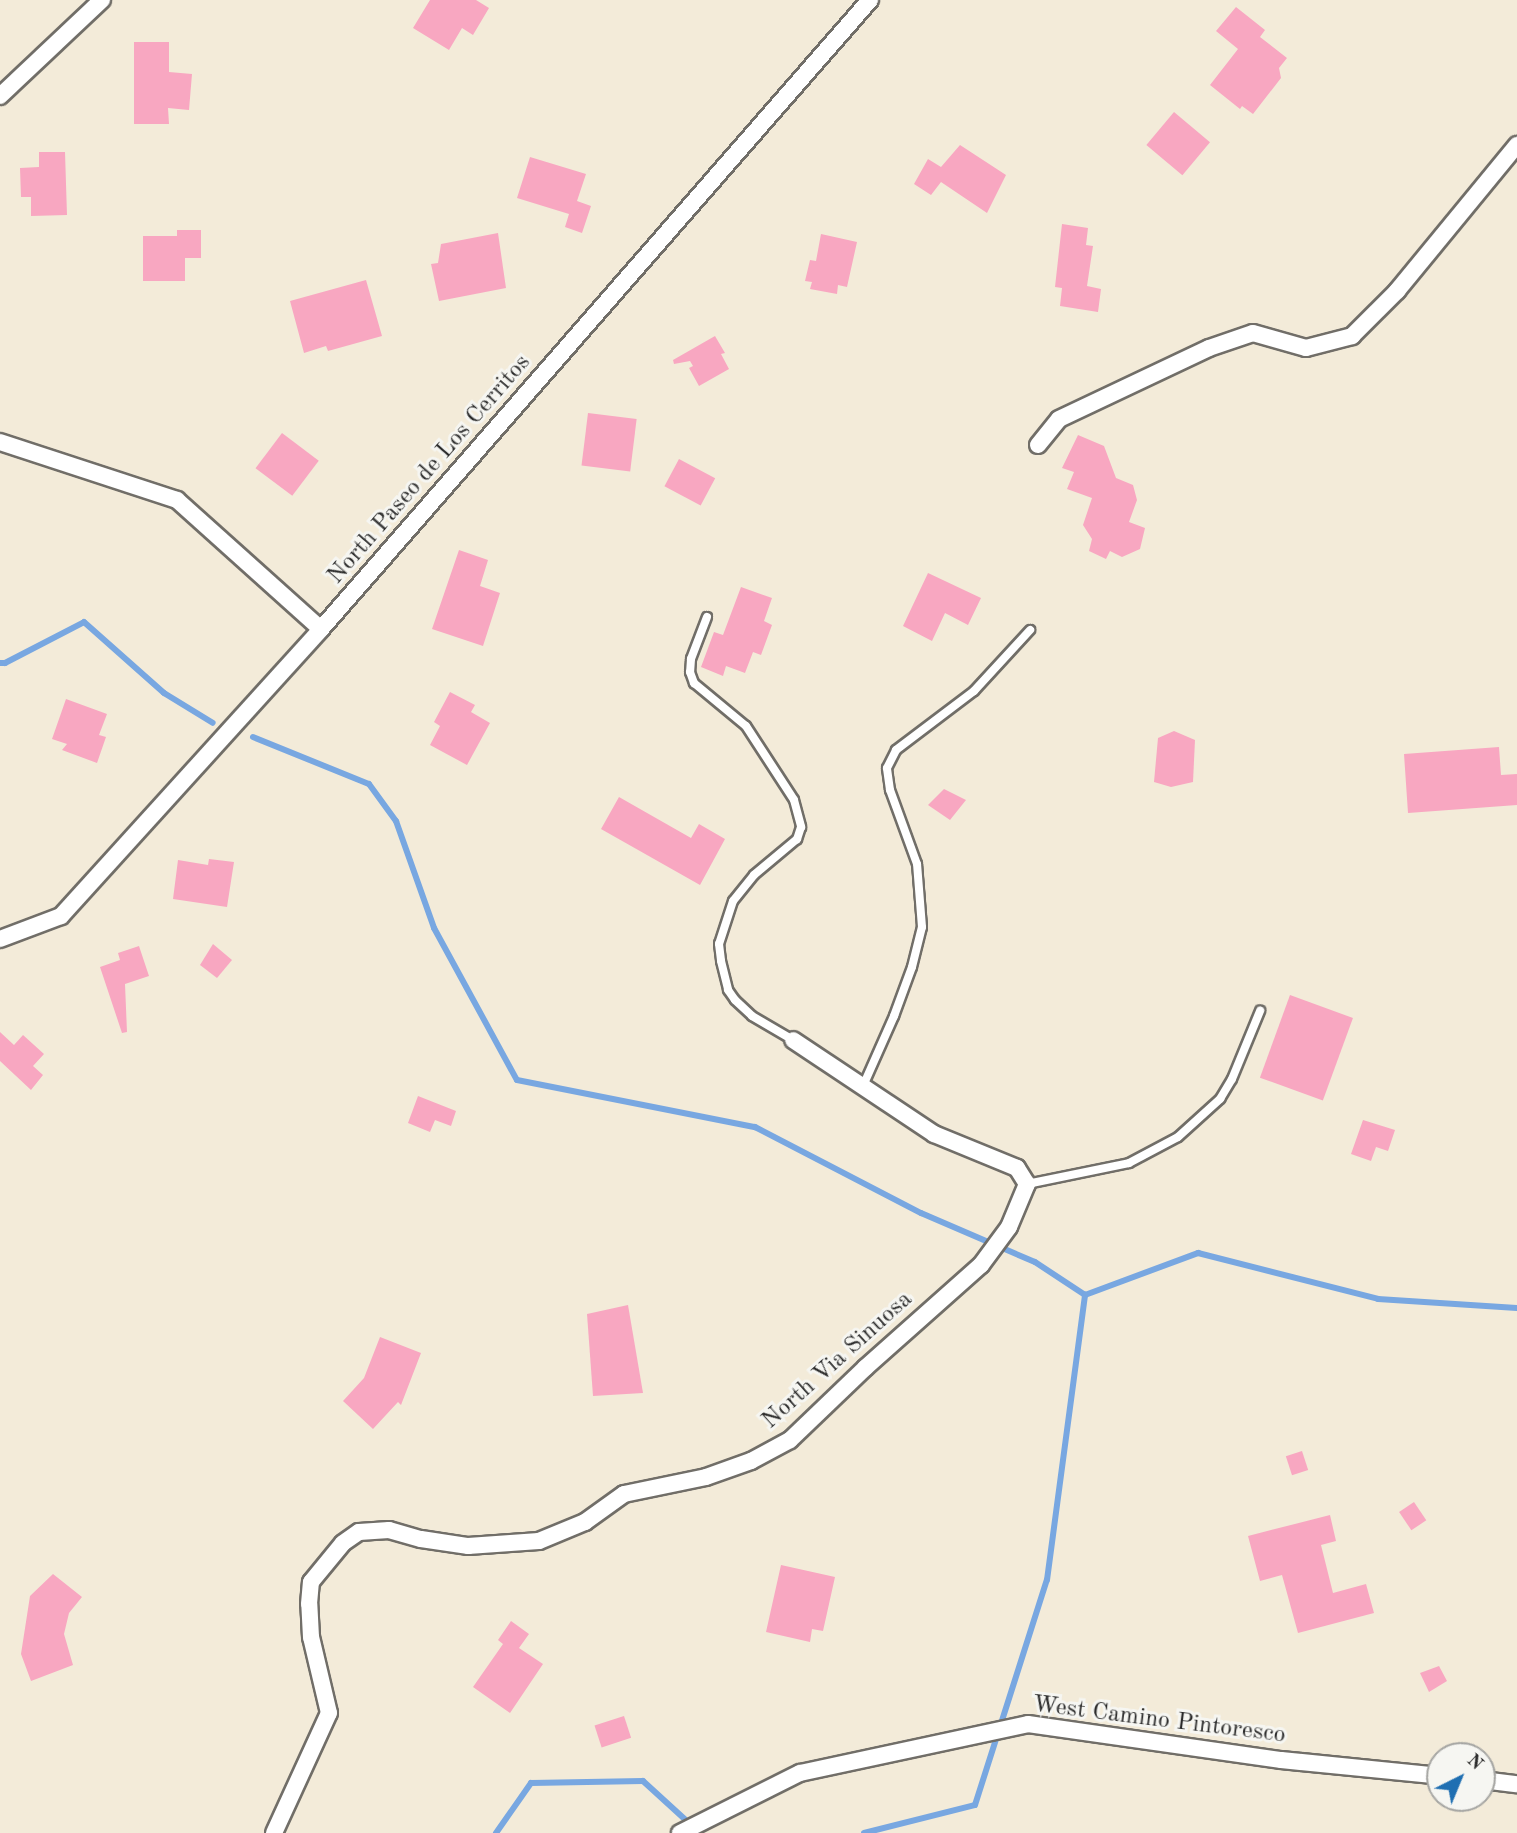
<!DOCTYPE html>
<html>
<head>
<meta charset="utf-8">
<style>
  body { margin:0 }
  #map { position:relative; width:1517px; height:1833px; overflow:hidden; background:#f3ebd9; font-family:"Old Standard TT",serif }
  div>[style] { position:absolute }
  .stream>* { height:6px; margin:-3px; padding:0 3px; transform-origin:3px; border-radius:3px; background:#78a7e1 }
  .building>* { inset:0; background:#f8a7c1; transform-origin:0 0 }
  .roads { filter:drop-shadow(2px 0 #716e68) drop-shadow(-2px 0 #716e68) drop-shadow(0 2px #716e68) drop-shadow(0 -2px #716e68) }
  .service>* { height:8px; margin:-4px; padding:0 4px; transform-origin:4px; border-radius:4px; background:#fff }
  .minor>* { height:16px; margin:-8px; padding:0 8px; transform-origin:8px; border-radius:8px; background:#fff }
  span { translate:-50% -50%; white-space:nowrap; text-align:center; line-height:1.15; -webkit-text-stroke:6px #f6f6f2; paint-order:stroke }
  .street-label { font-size:24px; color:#2b2b2b }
  .north { position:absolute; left:1426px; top:1742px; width:70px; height:70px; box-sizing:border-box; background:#f6f6f2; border:2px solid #a5a5a2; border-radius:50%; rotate:43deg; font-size:19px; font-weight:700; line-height:28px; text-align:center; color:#2b2b2b }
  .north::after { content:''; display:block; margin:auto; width:24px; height:32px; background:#1f6fb2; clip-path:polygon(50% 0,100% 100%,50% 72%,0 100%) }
</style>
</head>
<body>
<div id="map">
  <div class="stream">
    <i style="left:0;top:663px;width:5px"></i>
    <i style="left:5px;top:663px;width:89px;rotate:-27.4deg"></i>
    <i style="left:84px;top:622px;width:107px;rotate:41.6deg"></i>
    <i style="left:164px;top:693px;width:57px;rotate:31.5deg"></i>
    <i style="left:253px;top:737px;width:125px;rotate:22.1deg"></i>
    <i style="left:369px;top:784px;width:46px;rotate:53.9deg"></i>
    <i style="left:396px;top:821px;width:114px;rotate:70.4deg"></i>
    <i style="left:434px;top:928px;width:173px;rotate:61.4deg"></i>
    <i style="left:517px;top:1080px;width:243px;rotate:11.2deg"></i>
    <i style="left:755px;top:1127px;width:187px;rotate:27.4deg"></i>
    <i style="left:921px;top:1213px;width:124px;rotate:23.3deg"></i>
    <i style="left:1035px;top:1262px;width:60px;rotate:33.4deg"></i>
    <i style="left:1085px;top:1295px;width:121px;rotate:-20.4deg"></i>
    <i style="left:1198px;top:1253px;width:186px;rotate:14.3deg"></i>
    <i style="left:1378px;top:1299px;width:139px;rotate:3.7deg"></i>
    <i style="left:496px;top:1833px;width:61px;rotate:-55deg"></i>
    <i style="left:531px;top:1783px;width:112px;rotate:-1deg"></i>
    <i style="left:643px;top:1781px;width:77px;rotate:42.4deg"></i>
    <i style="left:864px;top:1833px;width:114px;rotate:-14.2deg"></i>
    <i style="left:975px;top:1805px;width:236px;rotate:-72.3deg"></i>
    <i style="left:1047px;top:1580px;width:288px;rotate:-82.4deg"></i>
  </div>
  <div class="building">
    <i style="clip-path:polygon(430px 0,476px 0,489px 8px,473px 35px,462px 28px,449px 50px,413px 28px)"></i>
    <i style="clip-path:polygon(1236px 7px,1265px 30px,1260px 37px,1287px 58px,1279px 68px,1281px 78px,1253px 114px,1242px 106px,1240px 109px,1210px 85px,1238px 49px,1216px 31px)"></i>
    <i style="clip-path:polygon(134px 42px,169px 42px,169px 72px,192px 74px,189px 110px,168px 108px,169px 124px,134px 124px)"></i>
    <i style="left:1174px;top:112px;width:47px;height:43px;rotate:40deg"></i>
    <i style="clip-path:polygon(960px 145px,1006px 175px,987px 213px,941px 182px,931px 195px,914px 184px,928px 159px,941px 167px)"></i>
    <i style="clip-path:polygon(39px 152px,65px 152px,67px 215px,31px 216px,31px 197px,21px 197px,20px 168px,39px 167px)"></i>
    <i style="clip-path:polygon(530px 157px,586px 174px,577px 201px,591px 206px,582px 233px,565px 227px,569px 214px,517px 198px)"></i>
    <i style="clip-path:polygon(1062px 224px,1088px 228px,1086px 245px,1093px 246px,1087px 286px,1101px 289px,1098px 312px,1060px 306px,1062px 288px,1055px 287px)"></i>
    <i style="clip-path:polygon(177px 230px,201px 230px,201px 258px,185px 258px,185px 281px,143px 281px,143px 236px,177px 236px)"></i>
    <i style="clip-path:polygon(498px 233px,506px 288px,439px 301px,431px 264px,438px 263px,441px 244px)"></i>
    <i style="clip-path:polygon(821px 234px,857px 242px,847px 287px,838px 285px,837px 294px,810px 289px,812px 282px,805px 281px,810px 260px,816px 261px)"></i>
    <i style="clip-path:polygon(366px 280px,382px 336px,328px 351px,326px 346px,304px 353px,290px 301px)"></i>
    <i style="clip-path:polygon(715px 336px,725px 353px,721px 354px,729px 369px,699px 386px,689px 368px,693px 366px,690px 361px,674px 364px,673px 360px)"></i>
    <i style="left:588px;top:413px;width:49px;height:53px;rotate:7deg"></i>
    <i style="left:282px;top:433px;width:46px;height:44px;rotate:37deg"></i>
    <i style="clip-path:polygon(1078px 435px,1104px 446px,1116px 478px,1133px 485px,1137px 500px,1129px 522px,1145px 528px,1140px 549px,1122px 557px,1110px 551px,1106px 559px,1089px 551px,1092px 539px,1083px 525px,1092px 498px,1067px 489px,1074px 472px,1062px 468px)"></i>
    <i style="left:679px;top:459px;width:41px;height:31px;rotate:28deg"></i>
    <i style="clip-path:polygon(459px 550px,488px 560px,480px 586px,500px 593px,483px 646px,432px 629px)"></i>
    <i style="clip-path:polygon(928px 573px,981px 598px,968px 625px,945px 613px,932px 641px,903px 626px)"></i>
    <i style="clip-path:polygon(741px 587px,772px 598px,764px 621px,772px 625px,761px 655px,753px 652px,745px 673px,726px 666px,723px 676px,701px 667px,714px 632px,723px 635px)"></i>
    <i style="clip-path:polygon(450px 692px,475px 705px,471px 712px,490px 723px,467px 765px,430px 745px,440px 726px,434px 722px)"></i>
    <i style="clip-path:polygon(66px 699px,107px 714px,99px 735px,106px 737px,97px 763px,62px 750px,67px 744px,52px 739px)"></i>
    <i style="clip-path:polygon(1174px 731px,1195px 740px,1193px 782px,1171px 787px,1154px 782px,1158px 738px)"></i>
    <i style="clip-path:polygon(1499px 747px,1501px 775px,1517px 774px,1517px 805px,1408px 813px,1404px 754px)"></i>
    <i style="clip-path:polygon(944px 789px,966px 800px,950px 820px,928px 805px)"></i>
    <i style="clip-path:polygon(619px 797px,691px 838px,699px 824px,725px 839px,700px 885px,601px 829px)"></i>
    <i style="clip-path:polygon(209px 859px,234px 862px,227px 907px,173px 899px,178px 860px,208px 865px)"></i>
    <i style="clip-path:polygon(213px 944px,232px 960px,217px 978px,200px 965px)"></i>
    <i style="clip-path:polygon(139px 946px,149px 976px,125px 984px,127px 1032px,122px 1033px,100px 967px,120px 960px,118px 953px)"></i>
    <i style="left:1290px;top:995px;width:67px;height:88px;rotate:20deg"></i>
    <i style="clip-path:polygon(0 1032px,14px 1045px,23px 1035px,44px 1054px,33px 1066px,43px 1075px,31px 1090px,0 1061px)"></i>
    <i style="clip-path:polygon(418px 1096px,456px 1111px,451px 1126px,435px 1120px,430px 1132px,408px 1123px)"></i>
    <i style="clip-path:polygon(1363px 1120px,1395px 1130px,1388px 1151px,1376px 1147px,1371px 1161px,1351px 1154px)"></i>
    <i style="clip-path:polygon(628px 1305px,643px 1393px,593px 1396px,587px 1314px)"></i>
    <i style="clip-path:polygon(380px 1337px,421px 1353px,401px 1405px,398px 1402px,373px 1429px,343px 1401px,364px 1378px)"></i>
    <i style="left:1302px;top:1451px;width:20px;height:17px;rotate:72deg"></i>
    <i style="left:1414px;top:1502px;width:22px;height:18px;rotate:56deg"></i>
    <i style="clip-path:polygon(1330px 1515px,1336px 1541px,1321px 1545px,1333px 1593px,1366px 1584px,1374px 1613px,1298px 1633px,1282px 1575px,1260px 1581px,1248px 1536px)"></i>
    <i style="clip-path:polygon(781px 1565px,835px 1577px,823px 1631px,812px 1629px,810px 1642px,766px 1632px)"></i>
    <i style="clip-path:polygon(53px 1574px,82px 1597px,69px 1613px,64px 1634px,73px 1665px,31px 1681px,21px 1654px,30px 1596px)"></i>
    <i style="clip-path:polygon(511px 1621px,529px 1634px,519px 1648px,543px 1664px,510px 1713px,473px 1687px,503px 1644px,498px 1640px)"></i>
    <i style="clip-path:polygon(1439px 1666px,1447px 1681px,1429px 1692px,1420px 1673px)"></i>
    <i style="left:624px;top:1716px;width:23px;height:31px;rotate:72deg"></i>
  </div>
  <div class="roads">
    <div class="service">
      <i style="left:707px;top:617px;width:45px;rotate:110.9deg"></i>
      <i style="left:691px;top:659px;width:13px;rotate:94deg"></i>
      <i style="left:690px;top:672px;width:12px;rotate:70deg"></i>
      <i style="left:694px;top:683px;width:67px;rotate:39.6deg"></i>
      <i style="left:746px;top:726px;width:88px;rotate:57deg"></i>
      <i style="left:794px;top:800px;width:28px;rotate:75deg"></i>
      <i style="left:801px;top:827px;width:13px;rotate:108deg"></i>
      <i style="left:797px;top:839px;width:56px;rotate:140.1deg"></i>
      <i style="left:754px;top:875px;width:33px;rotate:129deg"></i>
      <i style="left:733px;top:901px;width:45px;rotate:108deg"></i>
      <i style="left:719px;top:944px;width:17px;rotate:83deg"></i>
      <i style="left:721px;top:961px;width:30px;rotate:76deg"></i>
      <i style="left:728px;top:990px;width:12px;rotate:55deg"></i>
      <i style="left:735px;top:1000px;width:23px;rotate:43deg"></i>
      <i style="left:752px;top:1016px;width:48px;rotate:30.3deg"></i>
      <i style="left:863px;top:1086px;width:77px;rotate:-66.1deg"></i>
      <i style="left:894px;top:1016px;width:52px;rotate:-69.8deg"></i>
      <i style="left:912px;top:967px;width:41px;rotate:-76deg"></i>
      <i style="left:922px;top:927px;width:63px;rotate:-94.5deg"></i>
      <i style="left:917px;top:864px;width:79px;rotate:-110deg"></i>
      <i style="left:890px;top:790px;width:22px;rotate:-98deg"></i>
      <i style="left:887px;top:768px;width:20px;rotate:-63deg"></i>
      <i style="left:896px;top:750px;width:98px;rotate:-37.1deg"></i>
      <i style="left:974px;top:691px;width:83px;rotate:-47.4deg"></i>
      <i style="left:1027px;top:1184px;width:104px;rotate:-11.6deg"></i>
      <i style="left:1129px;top:1163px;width:55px;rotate:-28deg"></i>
      <i style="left:1178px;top:1137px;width:57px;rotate:-42.1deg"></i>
      <i style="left:1220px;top:1099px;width:23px;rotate:-59deg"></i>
      <i style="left:1232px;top:1079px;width:74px;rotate:-67.6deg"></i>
    </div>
    <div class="minor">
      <i style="left:0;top:96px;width:140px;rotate:-43.3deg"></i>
      <i style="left:0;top:442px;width:186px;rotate:18.1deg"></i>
      <i style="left:177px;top:500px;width:193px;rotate:41.9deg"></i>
      <i style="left:1038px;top:445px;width:33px;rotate:-51deg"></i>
      <i style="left:1059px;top:419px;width:166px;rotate:-25.3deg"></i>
      <i style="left:1209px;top:348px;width:46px;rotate:-18.8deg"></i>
      <i style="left:1253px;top:333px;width:55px;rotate:15.8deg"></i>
      <i style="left:1306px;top:348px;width:48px;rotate:-14.6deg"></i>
      <i style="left:1352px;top:336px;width:64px;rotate:-45deg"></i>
      <i style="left:1397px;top:291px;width:189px;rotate:-50.6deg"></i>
      <i style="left:0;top:939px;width:65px;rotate:-20.7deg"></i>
      <i style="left:61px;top:916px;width:387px;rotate:-47.8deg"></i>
      <i style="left:321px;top:629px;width:835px;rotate:-48.89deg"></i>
      <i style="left:1482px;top:1780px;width:35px;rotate:7deg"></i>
      <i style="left:274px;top:1833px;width:132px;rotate:-65.4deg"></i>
      <i style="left:329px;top:1713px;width:78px;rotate:-103.3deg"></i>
      <i style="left:311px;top:1637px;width:33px;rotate:-93deg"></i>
      <i style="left:309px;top:1604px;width:22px;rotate:-85deg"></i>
      <i style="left:311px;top:1582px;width:50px;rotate:-50.6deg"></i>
      <i style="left:343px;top:1543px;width:19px;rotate:-35deg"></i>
      <i style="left:359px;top:1532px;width:30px;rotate:-4deg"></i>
      <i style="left:389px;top:1530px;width:33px;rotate:16deg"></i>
      <i style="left:421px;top:1539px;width:48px;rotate:8.5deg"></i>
      <i style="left:468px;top:1546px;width:71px;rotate:-4deg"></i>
      <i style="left:539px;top:1541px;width:50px;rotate:-22.4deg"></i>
      <i style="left:585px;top:1522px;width:48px;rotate:-35.7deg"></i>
      <i style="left:624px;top:1494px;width:84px;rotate:-11.7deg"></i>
      <i style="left:706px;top:1477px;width:48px;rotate:-19.6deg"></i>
      <i style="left:751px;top:1461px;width:44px;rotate:-28.3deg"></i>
      <i style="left:790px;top:1440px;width:104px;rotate:-43.8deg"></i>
      <i style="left:865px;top:1368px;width:155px;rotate:-41.6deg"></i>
      <i style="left:981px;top:1265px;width:47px;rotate:-53.6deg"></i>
      <i style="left:1009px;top:1227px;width:47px;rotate:-67.3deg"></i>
      <i style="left:1027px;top:1184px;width:19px;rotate:-122deg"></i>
      <i style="left:1017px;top:1168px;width:90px;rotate:-157.7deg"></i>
      <i style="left:934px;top:1134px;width:169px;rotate:-146.3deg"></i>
      <i style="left:680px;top:1833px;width:134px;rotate:-26.6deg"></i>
      <i style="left:800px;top:1773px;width:233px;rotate:-12.1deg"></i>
      <i style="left:1028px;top:1724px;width:256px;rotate:8.1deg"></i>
      <i style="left:1281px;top:1760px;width:160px;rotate:5.7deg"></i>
    </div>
  </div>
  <div class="street-label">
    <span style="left:430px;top:470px;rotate:-49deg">North Paseo de Los Cerritos</span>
    <span style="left:838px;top:1361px;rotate:-42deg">North Via Sinuosa</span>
    <span style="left:1159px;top:1721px;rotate:7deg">West Camino Pintoresco</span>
  </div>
  <div class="north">N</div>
</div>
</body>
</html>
